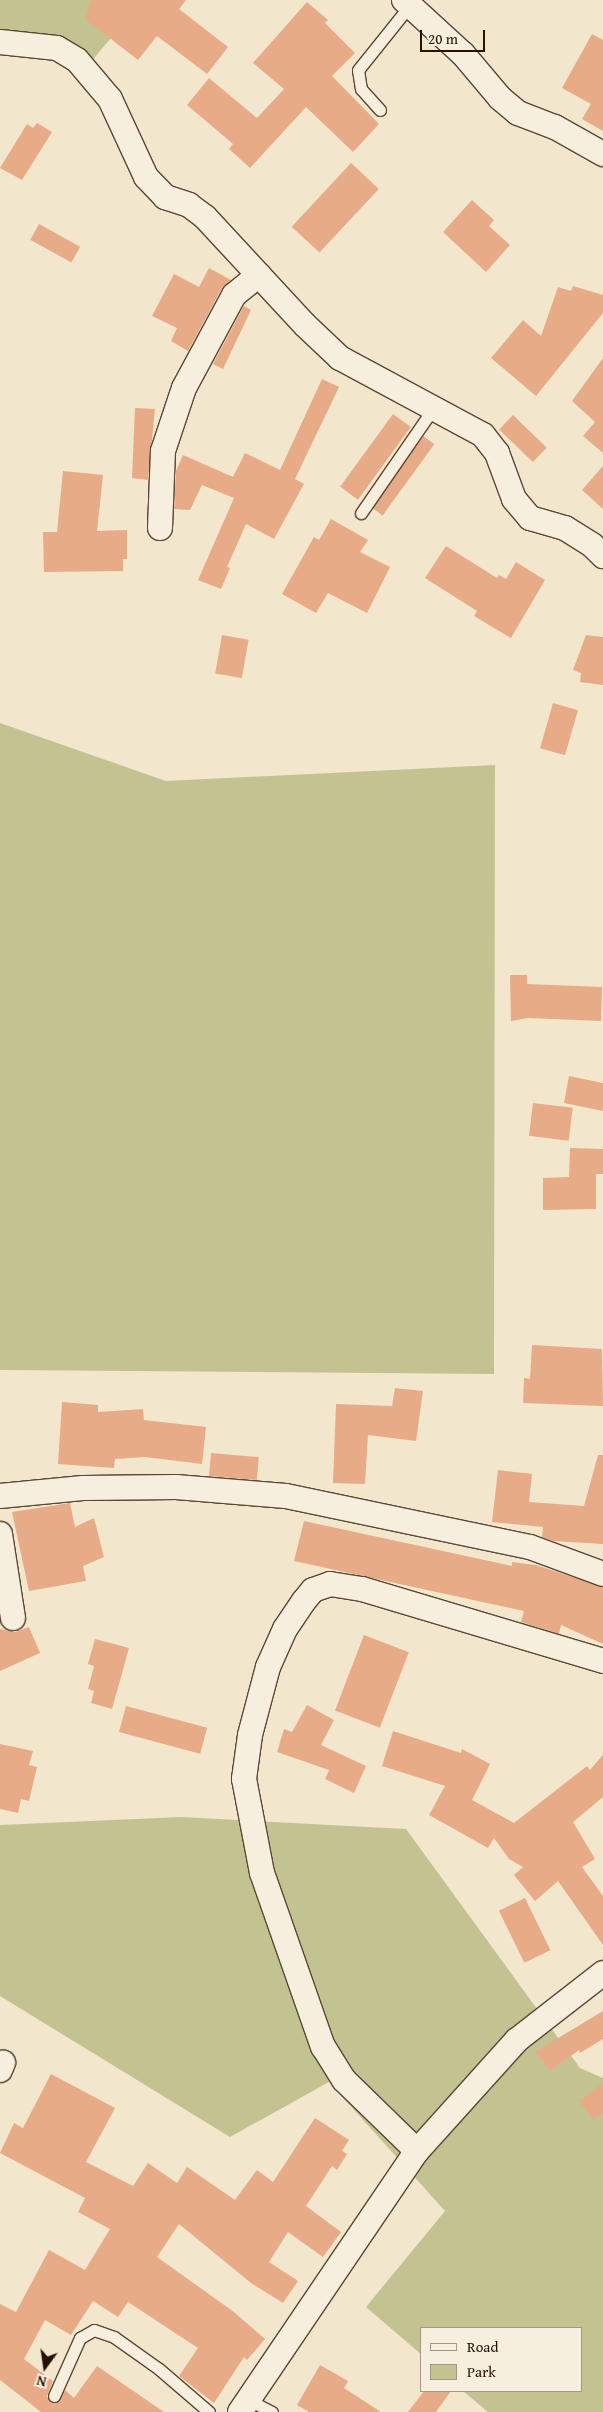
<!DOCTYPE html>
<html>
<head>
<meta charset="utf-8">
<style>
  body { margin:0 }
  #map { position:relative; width:603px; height:2412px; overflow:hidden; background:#f2e7cc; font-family:"Gentium Book Plus",serif }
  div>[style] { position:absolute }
  .green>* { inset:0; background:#c3c392 }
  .building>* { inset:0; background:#e7ab87; transform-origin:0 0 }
  .roads { filter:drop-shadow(1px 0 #5a4734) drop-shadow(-1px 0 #5a4734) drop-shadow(0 1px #5a4734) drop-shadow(0 -1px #5a4734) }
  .service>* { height:11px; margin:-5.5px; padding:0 5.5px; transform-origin:5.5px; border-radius:5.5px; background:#f7efde }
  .minor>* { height:24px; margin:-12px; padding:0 12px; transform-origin:12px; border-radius:12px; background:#f7efde }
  span { translate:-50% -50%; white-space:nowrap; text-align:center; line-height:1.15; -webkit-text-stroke:4px #f7efde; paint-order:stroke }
  .legend { position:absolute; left:420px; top:2327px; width:162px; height:65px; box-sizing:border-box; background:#f7efde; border:1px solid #a49786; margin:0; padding:6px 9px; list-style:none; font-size:15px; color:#271201 }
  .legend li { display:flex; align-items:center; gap:10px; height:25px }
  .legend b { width:25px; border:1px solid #a49786 }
  .north { position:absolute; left:20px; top:2342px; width:50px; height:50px; -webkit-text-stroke:4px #f7efde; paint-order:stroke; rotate:194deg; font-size:14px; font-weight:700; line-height:20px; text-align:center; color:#271201 }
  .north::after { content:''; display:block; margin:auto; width:18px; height:22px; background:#271201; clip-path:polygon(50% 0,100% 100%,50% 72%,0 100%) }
  .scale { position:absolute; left:420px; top:30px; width:65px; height:22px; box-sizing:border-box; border:2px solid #271201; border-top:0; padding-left:6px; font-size:15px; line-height:18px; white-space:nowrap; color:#271201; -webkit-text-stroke:4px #f7efde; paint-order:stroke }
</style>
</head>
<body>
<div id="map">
  <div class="green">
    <i style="clip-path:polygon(0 0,143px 0,90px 63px,0 48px)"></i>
    <i style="clip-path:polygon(0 723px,166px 781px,495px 765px,494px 1374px,0 1370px)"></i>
    <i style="clip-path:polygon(181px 1817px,406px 1829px,580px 2068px,603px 2078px,603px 2412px,488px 2412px,463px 2391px,582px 2391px,582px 2328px,422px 2328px,422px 2355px,366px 2307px,445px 2211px,329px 2082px,230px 2137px,0 1996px,0 1825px)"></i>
  </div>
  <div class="building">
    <i style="clip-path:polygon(91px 0,186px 0,179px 9px,228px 47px,207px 74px,157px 36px,138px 60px,85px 19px)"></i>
    <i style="clip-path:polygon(307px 2px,328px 20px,325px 23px,355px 53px,332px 76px,379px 124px,353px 152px,306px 107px,250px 168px,229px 149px,233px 144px,187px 105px,209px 78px,257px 118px,284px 89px,253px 63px)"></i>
    <i style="clip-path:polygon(592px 34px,603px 40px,603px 131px,582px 119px,591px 104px,562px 88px)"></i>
    <i style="clip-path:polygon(37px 123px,52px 132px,22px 180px,0 168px,27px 124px,33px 128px)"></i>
    <i style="left:351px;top:163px;width:38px;height:87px;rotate:43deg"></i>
    <i style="clip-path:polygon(472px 200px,494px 220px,489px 226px,510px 245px,486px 272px,443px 232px)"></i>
    <i style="left:39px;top:224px;width:47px;height:18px;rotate:29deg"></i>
    <i style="clip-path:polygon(209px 268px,231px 280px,222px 288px,188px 351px,171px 341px,177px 328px,152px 316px,174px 274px,199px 287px)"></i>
    <i style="clip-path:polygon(573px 286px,603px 295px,603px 313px,536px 396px,491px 358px,523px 320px,541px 336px,558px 287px,571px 291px)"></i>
    <i style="clip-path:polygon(244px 306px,251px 310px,223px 369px,213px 364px)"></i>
    <i style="clip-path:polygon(603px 358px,603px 453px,583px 436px,595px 422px,572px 401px)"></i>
    <i style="clip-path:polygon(322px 379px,339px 387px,295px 479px,304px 484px,274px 539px,246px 524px,227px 567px,230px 568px,221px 589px,198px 580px,234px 498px,202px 485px,190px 510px,174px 509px,176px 471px,183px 455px,233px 477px,245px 453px,280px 470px)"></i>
    <i style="clip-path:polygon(135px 408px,155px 409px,148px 480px,132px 478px)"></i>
    <i style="left:393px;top:414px;width:22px;height:90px;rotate:36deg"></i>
    <i style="left:513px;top:415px;width:47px;height:20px;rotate:44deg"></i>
    <i style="left:423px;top:436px;width:14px;height:88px;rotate:36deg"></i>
    <i style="clip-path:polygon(603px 466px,603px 509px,582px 490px)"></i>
    <i style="clip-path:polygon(63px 471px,103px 475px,97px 531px,127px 530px,127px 559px,123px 559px,123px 571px,44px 572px,43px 532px,57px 532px)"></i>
    <i style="clip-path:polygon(331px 519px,368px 540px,360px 552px,390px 567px,367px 613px,328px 593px,316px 613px,282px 594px,314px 537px,319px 540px)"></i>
    <i style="clip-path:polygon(446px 546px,497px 578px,499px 575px,506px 579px,516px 562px,545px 580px,511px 638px,474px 616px,477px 611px,425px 578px)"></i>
    <i style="left:222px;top:635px;width:27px;height:39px;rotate:10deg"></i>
    <i style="clip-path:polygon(586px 635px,603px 637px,603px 685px,580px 682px,581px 673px,573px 670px)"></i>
    <i style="left:553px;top:703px;width:26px;height:47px;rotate:16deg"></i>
    <i style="clip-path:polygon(510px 975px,527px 975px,527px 984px,602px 987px,601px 1021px,528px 1018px,511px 1021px)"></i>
    <i style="clip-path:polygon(569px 1076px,603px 1083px,603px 1111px,564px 1103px)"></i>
    <i style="left:533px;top:1103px;width:40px;height:33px;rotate:7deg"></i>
    <i style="clip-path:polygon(570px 1148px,603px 1149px,603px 1174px,596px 1174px,596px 1209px,543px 1210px,543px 1178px,569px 1177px)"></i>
    <i style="clip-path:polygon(532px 1345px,602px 1349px,603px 1406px,523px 1403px,524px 1378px,530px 1379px)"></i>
    <i style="clip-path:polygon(395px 1388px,423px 1391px,416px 1441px,368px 1435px,365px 1484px,333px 1483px,336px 1404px,392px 1406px)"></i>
    <i style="clip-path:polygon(62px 1402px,98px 1405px,98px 1412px,143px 1409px,144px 1420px,206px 1427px,202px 1464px,145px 1457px,115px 1459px,114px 1468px,58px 1464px)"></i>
    <i style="left:211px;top:1453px;width:48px;height:23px;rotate:5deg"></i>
    <i style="clip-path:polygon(598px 1455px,603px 1455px,603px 1544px,553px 1541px,542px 1537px,543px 1527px,492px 1522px,498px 1470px,532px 1474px,529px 1502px,584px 1506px)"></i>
    <i style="clip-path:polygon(70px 1503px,75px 1527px,94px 1518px,104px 1557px,83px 1566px,86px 1581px,29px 1591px,12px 1512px)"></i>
    <i style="clip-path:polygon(304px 1521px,512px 1566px,512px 1562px,536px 1565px,603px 1587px,603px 1644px,561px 1625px,559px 1634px,521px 1622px,524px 1611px,294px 1561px)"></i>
    <i style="clip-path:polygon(29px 1627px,40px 1653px,0 1671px,0 1629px,15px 1632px)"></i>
    <i style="left:364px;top:1635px;width:48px;height:81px;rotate:21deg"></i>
    <i style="clip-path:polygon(95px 1639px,129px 1648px,112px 1709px,91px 1703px,94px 1691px,88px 1689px,94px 1666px,88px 1664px)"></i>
    <i style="clip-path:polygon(307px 1705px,334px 1720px,321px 1745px,366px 1766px,354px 1793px,325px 1779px,329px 1770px,277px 1752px,284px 1729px,292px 1732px)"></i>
    <i style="left:126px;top:1706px;width:84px;height:27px;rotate:15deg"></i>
    <i style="clip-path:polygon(393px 1731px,461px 1753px,462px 1749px,490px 1764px,472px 1800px,514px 1823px,587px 1766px,590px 1770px,603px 1755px,603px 1797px,573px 1822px,595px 1859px,582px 1867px,603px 1896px,603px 1945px,558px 1881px,535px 1901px,514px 1875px,523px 1867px,509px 1859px,494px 1838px,488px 1848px,429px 1815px,445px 1786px,382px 1766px)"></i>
    <i style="clip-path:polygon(0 1744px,33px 1751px,29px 1765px,37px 1767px,29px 1801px,21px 1799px,18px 1813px,0 1809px)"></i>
    <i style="left:525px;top:1898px;width:58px;height:29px;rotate:64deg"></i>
    <i style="clip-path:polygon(603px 2011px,603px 2039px,580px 2053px,579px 2050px,550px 2071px,535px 2052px)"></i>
    <i style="clip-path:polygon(51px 2074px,115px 2108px,86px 2162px,133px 2186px,148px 2163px,177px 2183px,187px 2167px,235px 2200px,257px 2170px,273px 2182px,315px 2118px,349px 2140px,342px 2151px,347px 2154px,337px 2170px,332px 2166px,306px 2206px,341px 2232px,323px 2257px,288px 2232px,269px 2262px,298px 2281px,283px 2303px,251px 2283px,179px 2224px,157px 2257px,234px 2312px,265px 2339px,247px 2360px,244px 2357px,214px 2403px,179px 2376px,198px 2348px,128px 2302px,118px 2317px,93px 2301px,71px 2335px,45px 2320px,24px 2359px,53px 2381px,47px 2396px,51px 2403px,59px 2402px,65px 2390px,74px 2398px,97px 2366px,164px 2412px,41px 2412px,0 2380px,0 2304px,16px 2312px,49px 2250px,85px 2270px,110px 2229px,78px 2212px,85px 2198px,0 2153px,14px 2123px,23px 2128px)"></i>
    <i style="clip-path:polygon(603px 2083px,603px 2112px,593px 2120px,579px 2101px)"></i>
    <i style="clip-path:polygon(320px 2365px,348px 2381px,344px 2388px,381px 2412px,309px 2412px,297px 2405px)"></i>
    <i style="clip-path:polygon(424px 2391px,451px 2391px,436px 2412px,408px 2412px)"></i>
  </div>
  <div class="roads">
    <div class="service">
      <i style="left:380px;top:110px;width:28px;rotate:-132deg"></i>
      <i style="left:361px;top:89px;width:19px;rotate:-99deg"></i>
      <i style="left:358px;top:70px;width:83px;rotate:-51.3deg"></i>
      <i style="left:361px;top:513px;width:129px;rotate:-55.4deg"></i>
      <i style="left:54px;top:2396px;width:64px;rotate:-65.9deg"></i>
      <i style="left:80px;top:2338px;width:16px;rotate:-30deg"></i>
      <i style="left:94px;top:2330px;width:21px;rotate:19deg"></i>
      <i style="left:114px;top:2337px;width:55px;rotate:35.4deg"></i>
      <i style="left:159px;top:2369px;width:66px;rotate:40.7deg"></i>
      <i style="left:249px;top:2400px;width:26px;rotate:28deg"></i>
    </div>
    <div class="minor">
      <i style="left:404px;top:0;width:80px;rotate:42.5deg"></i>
      <i style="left:463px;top:54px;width:57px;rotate:49.9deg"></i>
      <i style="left:500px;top:98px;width:23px;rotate:40deg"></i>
      <i style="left:518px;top:113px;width:40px;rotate:21deg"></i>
      <i style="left:555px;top:127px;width:55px;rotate:29.4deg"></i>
      <i style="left:0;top:42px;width:57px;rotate:6deg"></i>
      <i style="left:57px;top:48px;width:23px;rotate:31deg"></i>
      <i style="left:77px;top:60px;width:51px;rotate:49.8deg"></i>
      <i style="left:110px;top:99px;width:86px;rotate:65.2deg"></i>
      <i style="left:146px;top:177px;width:28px;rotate:46deg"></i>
      <i style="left:165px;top:197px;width:25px;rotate:18deg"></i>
      <i style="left:189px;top:205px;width:20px;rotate:37deg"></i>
      <i style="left:205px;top:217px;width:147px;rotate:47.2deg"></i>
      <i style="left:305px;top:325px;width:48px;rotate:43.3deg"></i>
      <i style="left:340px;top:358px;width:162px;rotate:28.3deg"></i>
      <i style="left:483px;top:435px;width:23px;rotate:52deg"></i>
      <i style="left:497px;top:453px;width:49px;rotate:69.7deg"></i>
      <i style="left:514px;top:499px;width:25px;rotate:50deg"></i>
      <i style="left:530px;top:518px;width:36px;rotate:16deg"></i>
      <i style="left:565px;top:528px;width:32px;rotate:32deg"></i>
      <i style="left:592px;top:545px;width:16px;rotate:45deg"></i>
      <i style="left:160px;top:528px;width:77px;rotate:-87.8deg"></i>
      <i style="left:163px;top:451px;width:66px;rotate:-71.6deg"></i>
      <i style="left:184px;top:388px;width:106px;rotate:-61.7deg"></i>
      <i style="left:234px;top:295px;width:32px;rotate:-39deg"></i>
      <i style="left:0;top:1496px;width:83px;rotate:-5.5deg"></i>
      <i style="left:83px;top:1488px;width:93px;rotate:-0.6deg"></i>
      <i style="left:176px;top:1487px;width:110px;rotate:4.7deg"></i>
      <i style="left:286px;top:1496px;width:249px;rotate:11.8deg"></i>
      <i style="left:530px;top:1547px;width:78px;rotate:20.3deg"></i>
      <i style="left:0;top:1534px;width:85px;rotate:81.2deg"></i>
      <i style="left:0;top:2070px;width:8px;rotate:-67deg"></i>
      <i style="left:417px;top:2151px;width:102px;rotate:-135.8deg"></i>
      <i style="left:344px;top:2080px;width:39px;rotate:-122deg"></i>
      <i style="left:323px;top:2047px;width:184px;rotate:-109.3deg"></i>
      <i style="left:262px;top:1873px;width:96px;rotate:-100.8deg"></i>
      <i style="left:244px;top:1779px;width:44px;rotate:-82.2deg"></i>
      <i style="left:250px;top:1735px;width:70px;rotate:-75.2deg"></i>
      <i style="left:268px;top:1667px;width:42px;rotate:-65.9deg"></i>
      <i style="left:285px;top:1629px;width:34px;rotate:-56deg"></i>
      <i style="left:304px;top:1601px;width:14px;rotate:-51deg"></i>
      <i style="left:313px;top:1590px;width:18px;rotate:-19deg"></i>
      <i style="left:330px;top:1584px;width:32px;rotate:9deg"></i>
      <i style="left:362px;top:1589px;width:252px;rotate:16.6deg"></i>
      <i style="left:240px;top:2412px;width:315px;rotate:-55.9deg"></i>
      <i style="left:417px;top:2151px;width:149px;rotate:-48deg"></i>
      <i style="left:517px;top:2040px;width:109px;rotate:-37.9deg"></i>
    </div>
  </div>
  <ul class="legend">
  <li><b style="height:6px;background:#f7efde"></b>Road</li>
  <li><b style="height:14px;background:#c3c392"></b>Park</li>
  </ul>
  <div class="north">N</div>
  <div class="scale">20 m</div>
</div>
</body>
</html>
